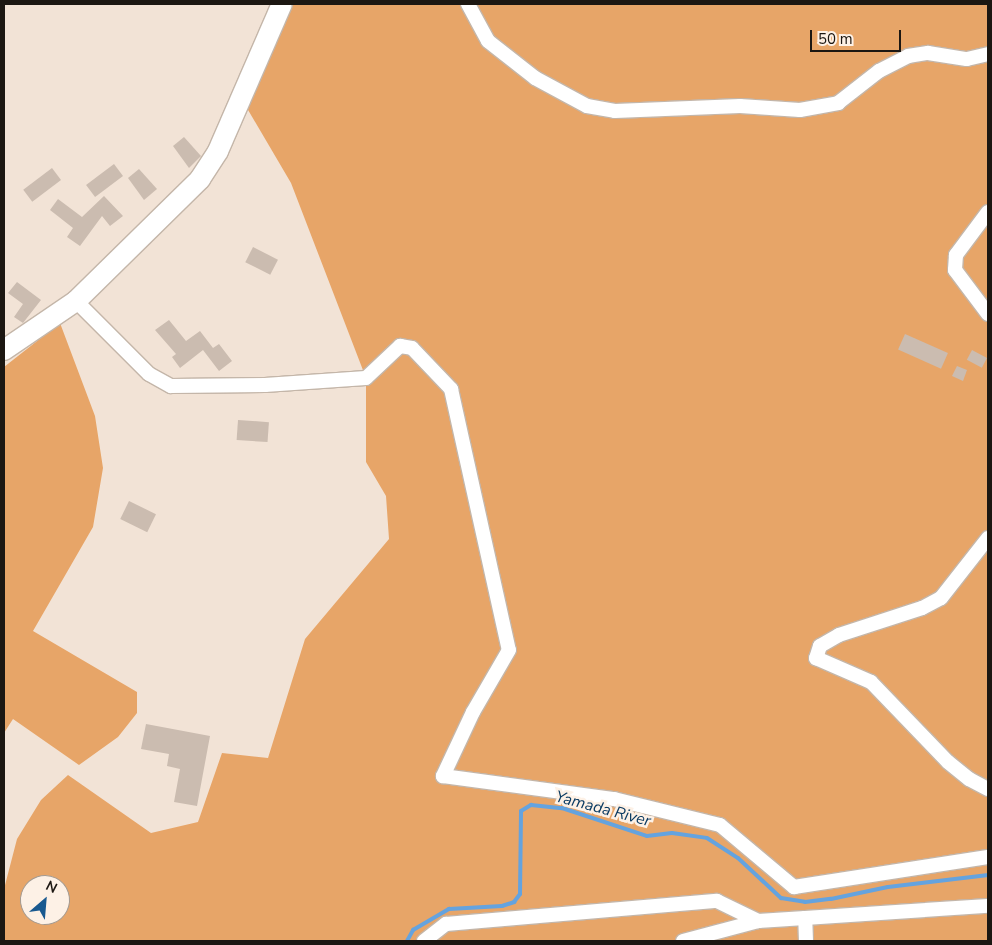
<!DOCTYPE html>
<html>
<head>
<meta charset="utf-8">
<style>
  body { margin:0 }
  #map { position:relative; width:992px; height:945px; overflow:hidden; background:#f2e3d6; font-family:"Nunito Sans",sans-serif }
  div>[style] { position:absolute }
  .forest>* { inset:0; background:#e7a568 }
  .stream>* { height:4px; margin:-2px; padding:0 2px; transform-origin:2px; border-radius:2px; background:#64a3df }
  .building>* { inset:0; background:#cbbcb0; transform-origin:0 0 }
  .roads { filter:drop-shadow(1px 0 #c4b6a9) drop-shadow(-1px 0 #c4b6a9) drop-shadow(0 1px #c4b6a9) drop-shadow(0 -1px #c4b6a9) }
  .street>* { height:14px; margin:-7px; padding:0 7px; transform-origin:7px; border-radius:7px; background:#fff }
  .secondary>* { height:20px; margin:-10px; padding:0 10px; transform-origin:10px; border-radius:10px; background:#fff }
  span { translate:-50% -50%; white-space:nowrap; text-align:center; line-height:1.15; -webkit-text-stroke:5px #fdf1e6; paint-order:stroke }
  .water-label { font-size:16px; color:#0b3b62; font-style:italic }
  .frame { position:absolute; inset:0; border:5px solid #1c1712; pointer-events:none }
  .north { position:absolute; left:20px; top:875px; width:50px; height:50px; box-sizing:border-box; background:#fdf1e6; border:1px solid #a39a91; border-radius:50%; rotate:27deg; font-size:14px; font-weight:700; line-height:20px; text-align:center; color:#1c1712 }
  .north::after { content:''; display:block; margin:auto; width:18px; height:22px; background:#19598f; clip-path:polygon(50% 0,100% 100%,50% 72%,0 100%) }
  .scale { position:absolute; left:810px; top:30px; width:91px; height:22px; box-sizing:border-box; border:2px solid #1c1712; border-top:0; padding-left:6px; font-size:15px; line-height:18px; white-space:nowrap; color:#1c1712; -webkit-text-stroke:4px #fdf1e6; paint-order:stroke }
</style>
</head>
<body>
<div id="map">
  <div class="forest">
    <i style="clip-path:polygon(evenodd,279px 4px,988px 4px,988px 941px,4px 941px,4px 889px,17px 839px,41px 800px,68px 775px,151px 833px,198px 822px,222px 753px,268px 758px,305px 639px,389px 539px,386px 496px,366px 462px,366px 378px,291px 183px,241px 98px,279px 4px,30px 885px,60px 885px,60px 915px,30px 915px,30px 885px)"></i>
    <i style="clip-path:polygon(60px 323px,95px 416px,103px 468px,93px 527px,33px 631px,137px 692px,137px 713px,118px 737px,79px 765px,13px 719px,4px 733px,4px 367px)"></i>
  </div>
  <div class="stream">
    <i style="left:407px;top:941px;width:13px;rotate:-61deg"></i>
    <i style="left:413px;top:930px;width:42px;rotate:-30.3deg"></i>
    <i style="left:449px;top:909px;width:53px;rotate:-3.2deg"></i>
    <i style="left:502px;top:906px;width:13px;rotate:-18deg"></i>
    <i style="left:514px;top:902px;width:10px;rotate:-53deg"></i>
    <i style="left:520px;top:894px;width:83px;rotate:-89.3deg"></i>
    <i style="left:521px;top:811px;width:12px;rotate:-31deg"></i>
    <i style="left:531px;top:805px;width:31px;rotate:6deg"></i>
    <i style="left:562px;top:808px;width:89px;rotate:18.2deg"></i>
    <i style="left:647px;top:836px;width:25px;rotate:-7deg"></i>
    <i style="left:672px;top:833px;width:35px;rotate:8deg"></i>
    <i style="left:707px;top:838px;width:37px;rotate:33deg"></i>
    <i style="left:738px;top:858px;width:59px;rotate:42.9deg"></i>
    <i style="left:781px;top:898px;width:24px;rotate:9deg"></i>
    <i style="left:805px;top:902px;width:26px;rotate:-7deg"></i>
    <i style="left:831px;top:899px;width:58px;rotate:-11.9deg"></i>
    <i style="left:888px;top:887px;width:101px;rotate:-6.8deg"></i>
  </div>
  <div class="building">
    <i style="clip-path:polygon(184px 137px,201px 156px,189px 168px,173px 146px)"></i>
    <i style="left:114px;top:164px;width:15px;height:35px;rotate:53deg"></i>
    <i style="left:52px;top:168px;width:15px;height:36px;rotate:53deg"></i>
    <i style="clip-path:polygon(139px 169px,157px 189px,144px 200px,128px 178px)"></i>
    <i style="clip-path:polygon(104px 196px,123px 216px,110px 226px,102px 216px,80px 246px,67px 237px,73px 228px,50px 210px,58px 199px,82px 217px)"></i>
    <i style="left:253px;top:247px;width:28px;height:17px;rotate:27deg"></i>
    <i style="clip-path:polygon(17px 282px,41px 300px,23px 323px,14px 317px,23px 304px,8px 293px)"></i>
    <i style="clip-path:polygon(169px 320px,186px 341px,200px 331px,213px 348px,219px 344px,232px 361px,219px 371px,203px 350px,180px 368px,172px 357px,176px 354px,155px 330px)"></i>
    <i style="left:905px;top:334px;width:47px;height:17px;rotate:24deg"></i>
    <i style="left:972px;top:350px;width:17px;height:11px;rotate:28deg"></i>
    <i style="clip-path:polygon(957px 366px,967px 370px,963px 381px,952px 376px)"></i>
    <i style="left:238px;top:420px;width:31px;height:20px;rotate:4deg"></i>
    <i style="left:129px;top:501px;width:30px;height:20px;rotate:26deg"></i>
    <i style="clip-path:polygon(146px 724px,210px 736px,197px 806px,174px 802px,180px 769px,167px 766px,169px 754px,141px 749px)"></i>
  </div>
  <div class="roads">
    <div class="street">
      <i style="left:468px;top:4px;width:42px;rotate:61.6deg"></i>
      <i style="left:488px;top:41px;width:60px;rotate:38.2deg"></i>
      <i style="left:535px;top:78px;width:59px;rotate:28.3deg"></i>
      <i style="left:587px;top:106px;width:28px;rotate:10deg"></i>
      <i style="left:615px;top:111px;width:125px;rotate:-2.3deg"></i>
      <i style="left:740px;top:106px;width:60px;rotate:3.8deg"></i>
      <i style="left:800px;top:110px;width:39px;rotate:-10deg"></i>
      <i style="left:838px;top:103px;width:52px;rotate:-38deg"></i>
      <i style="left:879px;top:71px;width:33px;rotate:-27deg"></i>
      <i style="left:908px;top:56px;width:20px;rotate:-9deg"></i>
      <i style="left:928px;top:53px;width:39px;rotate:9deg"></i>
      <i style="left:967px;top:59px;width:22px;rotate:-13deg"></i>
      <i style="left:988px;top:212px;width:54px;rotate:126.7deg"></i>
      <i style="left:956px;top:255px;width:15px;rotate:94deg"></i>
      <i style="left:955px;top:270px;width:55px;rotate:53.1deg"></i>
      <i style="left:76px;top:301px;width:103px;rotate:45deg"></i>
      <i style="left:149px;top:374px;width:25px;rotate:29deg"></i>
      <i style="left:171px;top:386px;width:94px;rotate:-0.6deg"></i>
      <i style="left:265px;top:385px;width:101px;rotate:-4deg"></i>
      <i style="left:366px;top:378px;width:47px;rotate:-43.3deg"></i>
      <i style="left:400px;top:346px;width:12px;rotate:9deg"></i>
      <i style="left:412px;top:348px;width:57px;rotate:46.4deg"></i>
      <i style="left:451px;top:389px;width:267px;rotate:77.5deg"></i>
      <i style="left:509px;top:650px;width:72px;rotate:120.1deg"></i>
      <i style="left:473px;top:712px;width:71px;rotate:115.1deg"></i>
      <i style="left:443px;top:776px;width:173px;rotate:7.7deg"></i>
      <i style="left:614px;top:799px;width:109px;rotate:13.8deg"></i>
      <i style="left:720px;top:825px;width:97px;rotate:40deg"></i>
      <i style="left:794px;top:887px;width:196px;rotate:-8.8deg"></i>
      <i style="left:988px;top:538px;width:76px;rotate:128.1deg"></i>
      <i style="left:941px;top:598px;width:21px;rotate:152deg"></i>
      <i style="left:922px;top:608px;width:87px;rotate:162deg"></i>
      <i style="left:839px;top:635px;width:22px;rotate:150deg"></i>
      <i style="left:820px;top:646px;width:13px;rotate:108deg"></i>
      <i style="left:816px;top:658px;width:60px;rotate:23.6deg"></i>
      <i style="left:871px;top:682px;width:111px;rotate:46.1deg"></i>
      <i style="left:948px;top:762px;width:27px;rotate:39deg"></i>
      <i style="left:969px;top:779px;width:21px;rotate:28deg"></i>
      <i style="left:424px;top:941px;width:28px;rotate:-38deg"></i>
      <i style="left:446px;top:924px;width:272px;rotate:-4.9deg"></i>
      <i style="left:717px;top:901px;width:46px;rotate:26deg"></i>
      <i style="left:683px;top:941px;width:78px;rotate:-14.9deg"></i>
      <i style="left:758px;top:921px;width:47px;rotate:-3.7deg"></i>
      <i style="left:806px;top:941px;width:23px;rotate:-92deg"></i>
      <i style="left:805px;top:918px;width:183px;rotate:-3.8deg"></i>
    </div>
    <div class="secondary">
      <i style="left:4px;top:350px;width:87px;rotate:-34.2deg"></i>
      <i style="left:76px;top:301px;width:174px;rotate:-44.5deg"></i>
      <i style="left:200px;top:179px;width:33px;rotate:-57deg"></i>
      <i style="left:218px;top:151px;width:160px;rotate:-66.5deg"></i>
    </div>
  </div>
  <div class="water-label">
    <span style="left:603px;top:809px;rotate:15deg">Yamada River</span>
  </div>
  <div class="frame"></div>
  <div class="north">N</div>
  <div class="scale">50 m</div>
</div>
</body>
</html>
